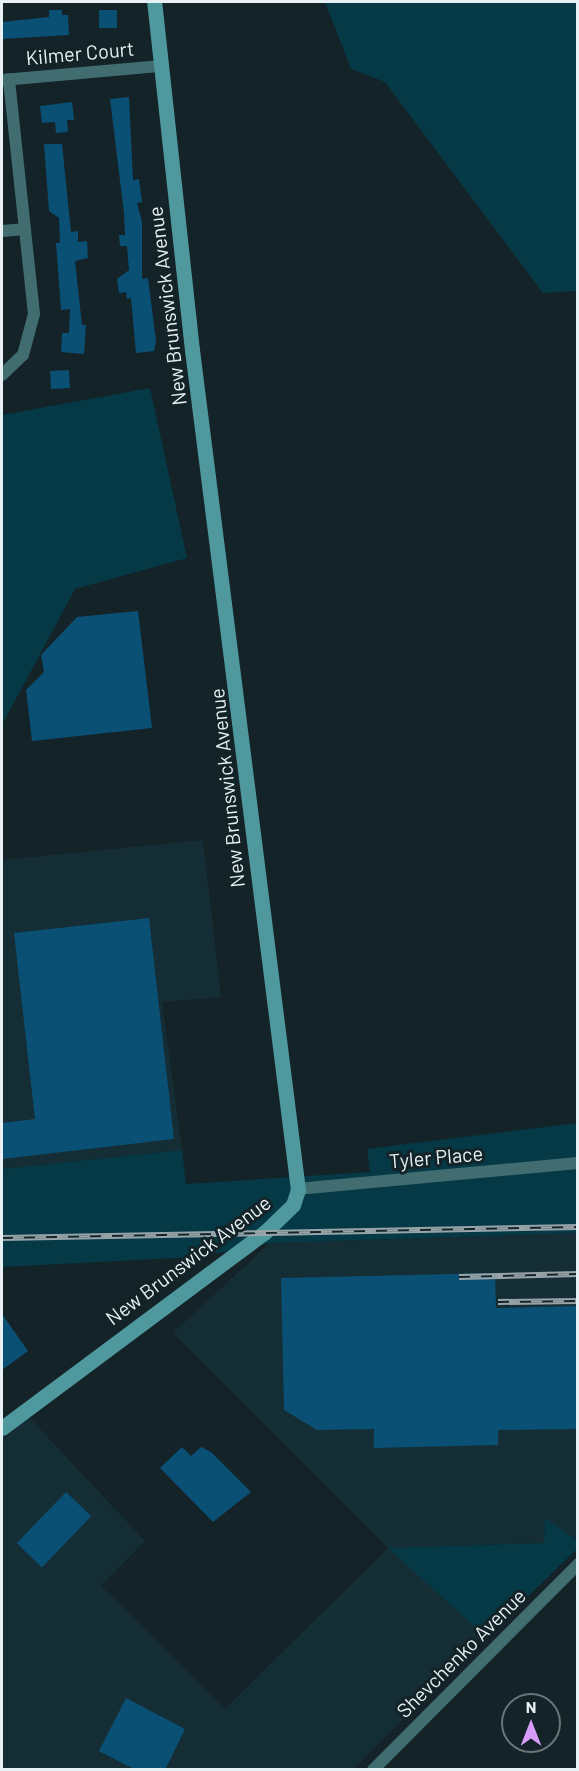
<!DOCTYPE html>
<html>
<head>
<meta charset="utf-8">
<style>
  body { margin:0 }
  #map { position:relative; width:579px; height:1771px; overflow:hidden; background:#132328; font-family:Barlow,sans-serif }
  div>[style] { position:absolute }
  .built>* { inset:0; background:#152e36 }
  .green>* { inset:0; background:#053946 }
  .building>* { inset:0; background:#0a5074; transform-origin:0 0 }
  .street>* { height:12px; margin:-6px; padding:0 6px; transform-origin:6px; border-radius:6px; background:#416d70 }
  .secondary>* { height:15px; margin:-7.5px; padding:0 7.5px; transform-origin:7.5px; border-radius:7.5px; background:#4f999e }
  .rail>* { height:6px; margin-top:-3px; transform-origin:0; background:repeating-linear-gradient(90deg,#132328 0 11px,#98a4a8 0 22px); box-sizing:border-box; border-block:2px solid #98a4a8 }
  span { translate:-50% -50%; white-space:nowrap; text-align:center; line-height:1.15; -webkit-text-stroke:6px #132328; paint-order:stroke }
  .street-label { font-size:20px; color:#e7f1f4 }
  .frame { position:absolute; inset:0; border:3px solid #e7f1f4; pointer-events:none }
  .north { position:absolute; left:501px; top:1693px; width:60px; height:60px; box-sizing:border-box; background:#132328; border:2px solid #68757a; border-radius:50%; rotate:0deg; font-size:16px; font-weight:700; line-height:24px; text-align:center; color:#e7f1f4 }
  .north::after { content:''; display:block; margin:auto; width:21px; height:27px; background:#d79bf9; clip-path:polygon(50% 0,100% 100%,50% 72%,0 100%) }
</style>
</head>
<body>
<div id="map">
  <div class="built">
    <i style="clip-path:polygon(203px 840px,221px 997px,162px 1002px,182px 1150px,2px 1169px,2px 860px)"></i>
    <i style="clip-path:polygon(577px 1233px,577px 1540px,545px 1519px,544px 1543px,389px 1548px,486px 1637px,353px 1769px,2px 1770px,2px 1432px,26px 1414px,145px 1541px,101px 1586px,225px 1709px,388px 1548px,173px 1333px,270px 1243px)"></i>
  </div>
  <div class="green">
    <i style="clip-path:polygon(325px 2px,577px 2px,577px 291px,543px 293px,385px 82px,351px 69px)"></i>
    <i style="clip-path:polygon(150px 388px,187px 558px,75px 589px,2px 725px,2px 415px)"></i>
    <i style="clip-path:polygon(577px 1123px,577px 1233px,270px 1243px,196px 1257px,2px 1267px,2px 1169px,182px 1150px,186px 1184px,370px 1172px,367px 1149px)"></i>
    <i style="clip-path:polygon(545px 1518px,577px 1540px,577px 1549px,486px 1637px,388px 1548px,544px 1543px)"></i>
  </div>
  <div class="building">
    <i style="clip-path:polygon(49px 10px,62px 10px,62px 15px,68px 15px,69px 35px,2px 39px,2px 22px,49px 17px)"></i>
    <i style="left:99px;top:10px;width:18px;height:18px"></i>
    <i style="clip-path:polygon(129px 97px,133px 180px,139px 179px,142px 202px,137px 203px,142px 222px,142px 279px,148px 278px,156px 341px,154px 351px,136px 353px,131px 298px,127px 299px,126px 292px,119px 293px,117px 279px,129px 270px,127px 246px,120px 246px,119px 235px,125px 235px,124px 213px,110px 99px)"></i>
    <i style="clip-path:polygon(72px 102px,74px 120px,67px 120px,68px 132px,56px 133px,55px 122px,42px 123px,40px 106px)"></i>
    <i style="clip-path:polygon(44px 144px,62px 144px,71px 232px,78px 231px,78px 242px,87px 241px,88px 258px,75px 261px,82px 325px,86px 325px,84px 354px,61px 352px,62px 333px,69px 333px,70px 309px,61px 310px,56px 243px,60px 243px,59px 218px,49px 211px)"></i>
    <i style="left:69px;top:370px;width:18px;height:19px;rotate:87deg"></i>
    <i style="clip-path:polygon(138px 611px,152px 728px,32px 741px,26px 690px,44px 672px,41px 655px,77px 617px)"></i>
    <i style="clip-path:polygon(149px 918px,174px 1139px,2px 1159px,2px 1123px,35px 1119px,14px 933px)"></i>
    <i style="clip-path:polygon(495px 1273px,496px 1308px,578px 1306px,578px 1429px,498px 1430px,498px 1445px,374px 1448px,374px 1429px,317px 1430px,284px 1410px,281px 1278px)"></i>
    <i style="clip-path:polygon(2px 1314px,28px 1351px,2px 1370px)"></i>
    <i style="clip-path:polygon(182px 1447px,191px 1456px,201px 1447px,211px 1452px,251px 1492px,213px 1522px,160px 1468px)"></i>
    <i style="left:66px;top:1492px;width:35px;height:71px;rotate:44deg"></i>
    <i style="clip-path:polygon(126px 1698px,185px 1729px,165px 1770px,136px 1770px,99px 1751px)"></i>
  </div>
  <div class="street">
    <i style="left:3px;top:80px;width:159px;rotate:-5.1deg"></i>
    <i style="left:2px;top:231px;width:21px;rotate:-5deg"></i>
    <i style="left:2px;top:375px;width:29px;rotate:-44deg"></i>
    <i style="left:23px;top:355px;width:42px;rotate:-75deg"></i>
    <i style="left:34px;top:314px;width:236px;rotate:-96.1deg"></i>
    <i style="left:297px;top:1189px;width:282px;rotate:-5.3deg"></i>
    <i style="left:373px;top:1770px;width:291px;rotate:-45.1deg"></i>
  </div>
  <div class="secondary">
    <i style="left:2px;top:1428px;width:327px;rotate:-36.7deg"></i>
    <i style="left:264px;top:1233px;width:40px;rotate:-44deg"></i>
    <i style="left:293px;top:1205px;width:16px;rotate:-72deg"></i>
    <i style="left:298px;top:1190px;width:847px;rotate:-97.19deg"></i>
    <i style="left:192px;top:350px;width:350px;rotate:-96.2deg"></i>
  </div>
  <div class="rail">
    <i style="left:2px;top:1238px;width:576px;rotate:-1.09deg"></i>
    <i style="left:459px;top:1277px;width:119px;rotate:-1.4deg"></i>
    <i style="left:498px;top:1302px;width:80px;rotate:-0.7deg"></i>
  </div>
  <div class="street-label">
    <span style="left:80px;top:53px;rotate:-5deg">Kilmer Court</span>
    <span style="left:167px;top:306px;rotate:-97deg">New Brunswick Avenue</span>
    <span style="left:227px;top:788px;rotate:-96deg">New Brunswick Avenue</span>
    <span style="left:436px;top:1157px;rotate:-5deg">Tyler Place</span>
    <span style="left:188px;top:1260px;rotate:-37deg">New Brunswick Avenue</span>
    <span style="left:461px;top:1653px;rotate:-45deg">Shevchenko Avenue</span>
  </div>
  <div class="frame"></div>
  <div class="north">N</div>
</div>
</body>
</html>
